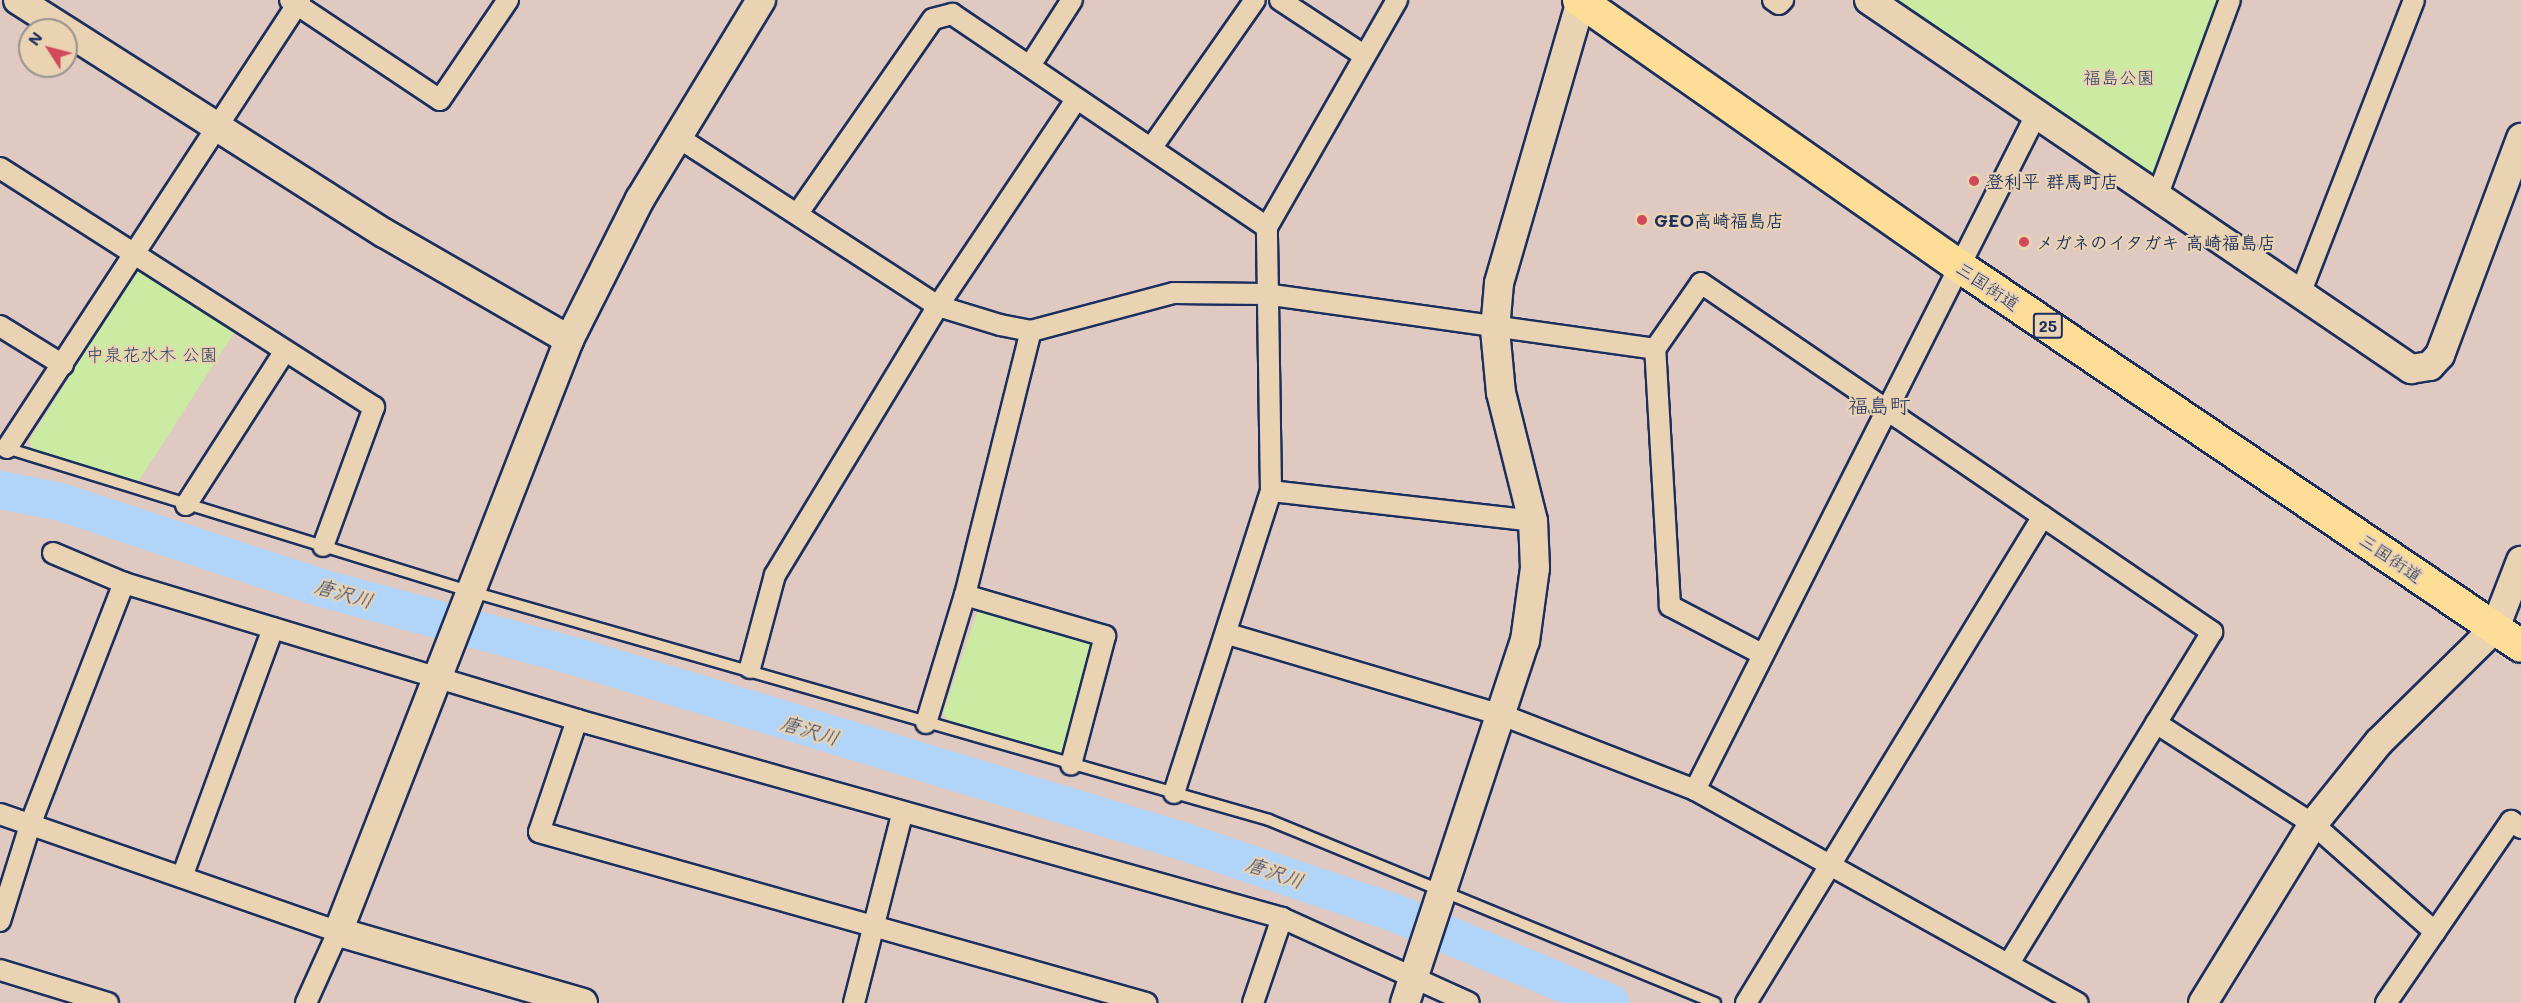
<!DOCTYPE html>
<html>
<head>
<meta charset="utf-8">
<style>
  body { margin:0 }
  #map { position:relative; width:2521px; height:1003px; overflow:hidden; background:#dfc9c1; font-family:Mali,"Klee One",sans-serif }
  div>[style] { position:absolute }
  .green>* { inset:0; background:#cbeba3 }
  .river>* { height:38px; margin:-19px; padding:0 19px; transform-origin:19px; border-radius:19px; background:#b1d4f9 }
  .roads { filter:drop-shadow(2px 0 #1b2f5e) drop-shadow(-2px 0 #1b2f5e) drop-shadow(0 2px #1b2f5e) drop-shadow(0 -2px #1b2f5e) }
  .lane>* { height:10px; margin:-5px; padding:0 5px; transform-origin:5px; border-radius:5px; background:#ead3b3 }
  .street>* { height:20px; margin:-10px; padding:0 10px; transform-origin:10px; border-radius:10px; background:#ead3b3 }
  .secondary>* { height:28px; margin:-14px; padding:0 14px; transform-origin:14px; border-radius:14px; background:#ead3b3 }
  .primary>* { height:32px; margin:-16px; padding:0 16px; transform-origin:16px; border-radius:16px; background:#fedd96 }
  .dots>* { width:16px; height:16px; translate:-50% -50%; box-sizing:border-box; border:3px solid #ead3b3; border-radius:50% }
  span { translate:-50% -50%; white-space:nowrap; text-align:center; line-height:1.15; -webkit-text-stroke:4.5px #ead3b3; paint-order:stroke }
  .shield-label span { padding:2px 4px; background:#ead3b3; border:2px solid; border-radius:4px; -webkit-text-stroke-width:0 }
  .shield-label { font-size:16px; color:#1b2f5e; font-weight:700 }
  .park-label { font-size:18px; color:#2d4265 }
  .poi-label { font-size:18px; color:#1b2f5e; font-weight:700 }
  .left { translate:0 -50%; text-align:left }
  .street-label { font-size:18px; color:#1b2f5e }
  .water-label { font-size:20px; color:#2a406e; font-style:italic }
  .quarter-label { font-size:21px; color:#1b2f5e }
  .north { position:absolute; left:18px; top:18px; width:60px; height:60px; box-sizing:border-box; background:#ead3b3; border:2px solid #979191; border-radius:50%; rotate:306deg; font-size:16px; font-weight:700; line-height:24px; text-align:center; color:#1b2f5e }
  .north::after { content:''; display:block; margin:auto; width:21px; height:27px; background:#d1495b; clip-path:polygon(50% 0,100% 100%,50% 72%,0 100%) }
</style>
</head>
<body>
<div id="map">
  <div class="green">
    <i style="clip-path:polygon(1881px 0,2230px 0,2157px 197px)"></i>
    <i style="clip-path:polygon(146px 270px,237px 328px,138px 482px,33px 451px,29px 441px,135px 273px)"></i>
    <i style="clip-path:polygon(979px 607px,1089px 637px,1093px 644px,1068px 748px,1060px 753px,950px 723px,943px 713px)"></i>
  </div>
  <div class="river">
    <i style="left:0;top:490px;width:61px;rotate:11.3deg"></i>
    <i style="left:60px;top:502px;width:279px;rotate:18.2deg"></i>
    <i style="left:325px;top:589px;width:268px;rotate:15.1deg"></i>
    <i style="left:584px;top:659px;width:625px;rotate:16.93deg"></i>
    <i style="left:1182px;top:841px;width:230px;rotate:18.7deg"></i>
    <i style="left:1400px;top:915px;width:228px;rotate:22.7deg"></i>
  </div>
  <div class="roads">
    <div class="lane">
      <i style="left:3px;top:447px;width:488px;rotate:17.2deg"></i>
      <i style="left:469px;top:591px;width:832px;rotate:15.97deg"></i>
      <i style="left:1269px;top:820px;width:482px;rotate:22.3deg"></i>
    </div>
    <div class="street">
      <i style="left:290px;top:0;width:180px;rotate:33.7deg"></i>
      <i style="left:440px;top:100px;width:121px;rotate:-55.8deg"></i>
      <i style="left:1280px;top:0;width:98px;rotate:33.4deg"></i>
      <i style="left:1773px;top:0;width:7px;rotate:34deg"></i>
      <i style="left:1779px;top:4px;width:6px;rotate:-45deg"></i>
      <i style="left:1031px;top:64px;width:76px;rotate:-57.4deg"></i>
      <i style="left:676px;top:136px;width:312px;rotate:33deg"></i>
      <i style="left:938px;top:306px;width:65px;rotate:17deg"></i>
      <i style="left:1000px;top:325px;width:32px;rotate:11deg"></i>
      <i style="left:1031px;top:331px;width:148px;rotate:-14.9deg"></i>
      <i style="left:1174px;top:293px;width:91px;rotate:0.6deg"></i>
      <i style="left:1265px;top:294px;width:394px;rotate:8deg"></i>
      <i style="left:1152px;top:147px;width:179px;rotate:-55deg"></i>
      <i style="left:0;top:168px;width:444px;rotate:32.6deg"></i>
      <i style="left:374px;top:407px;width:148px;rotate:110.1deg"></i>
      <i style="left:2157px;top:197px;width:210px;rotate:-69.7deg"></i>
      <i style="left:798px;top:213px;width:236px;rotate:-55.2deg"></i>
      <i style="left:933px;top:19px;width:20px;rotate:-15deg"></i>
      <i style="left:952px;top:14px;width:380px;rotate:34.1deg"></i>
      <i style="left:2300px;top:294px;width:315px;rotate:-68.8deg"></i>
      <i style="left:0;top:326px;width:74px;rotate:31.8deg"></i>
      <i style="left:7px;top:448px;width:535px;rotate:-56.81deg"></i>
      <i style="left:1271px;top:491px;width:264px;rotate:6.5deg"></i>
      <i style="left:186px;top:505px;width:183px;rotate:-57.3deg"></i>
      <i style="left:53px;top:553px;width:77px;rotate:22.9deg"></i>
      <i style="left:124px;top:583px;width:473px;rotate:16.8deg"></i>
      <i style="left:577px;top:720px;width:732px;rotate:15.69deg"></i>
      <i style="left:1282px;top:918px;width:205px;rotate:24.4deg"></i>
      <i style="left:965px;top:595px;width:146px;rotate:16.3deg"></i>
      <i style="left:1105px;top:636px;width:133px;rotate:104.8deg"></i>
      <i style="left:1228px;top:634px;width:286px;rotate:16.5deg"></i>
      <i style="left:1502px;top:715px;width:207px;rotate:21.2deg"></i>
      <i style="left:1695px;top:790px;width:438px;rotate:29.1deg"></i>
      <i style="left:1760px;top:653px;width:102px;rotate:-152.4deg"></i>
      <i style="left:1670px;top:606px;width:257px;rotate:-93.3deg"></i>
      <i style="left:1655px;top:349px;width:80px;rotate:-55.1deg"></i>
      <i style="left:1701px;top:283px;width:619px;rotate:34.33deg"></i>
      <i style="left:2212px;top:632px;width:388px;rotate:121.5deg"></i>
      <i style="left:750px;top:668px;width:96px;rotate:-75deg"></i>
      <i style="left:775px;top:575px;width:315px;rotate:-58.8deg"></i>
      <i style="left:938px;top:306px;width:248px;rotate:-56.2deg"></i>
      <i style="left:577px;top:720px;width:118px;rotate:108.7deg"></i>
      <i style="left:539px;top:832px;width:631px;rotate:15.73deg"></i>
      <i style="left:926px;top:723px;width:134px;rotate:-73.1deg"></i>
      <i style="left:965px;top:595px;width:272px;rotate:-76deg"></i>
      <i style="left:2156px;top:723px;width:187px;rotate:32.8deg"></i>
      <i style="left:2313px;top:824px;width:163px;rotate:41.5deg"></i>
      <i style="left:1695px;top:790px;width:756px;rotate:-63.2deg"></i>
      <i style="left:1174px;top:793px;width:317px;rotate:-72.2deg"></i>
      <i style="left:1271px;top:491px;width:264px;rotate:-90.9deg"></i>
      <i style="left:1267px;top:227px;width:262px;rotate:-60.2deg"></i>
      <i style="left:0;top:814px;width:358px;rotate:19.2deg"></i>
      <i style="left:338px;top:932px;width:78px;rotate:114.3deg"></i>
      <i style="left:182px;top:877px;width:265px;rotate:-69.9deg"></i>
      <i style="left:0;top:921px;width:101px;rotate:-72.6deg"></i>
      <i style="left:30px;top:825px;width:260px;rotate:-68.8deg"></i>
      <i style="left:0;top:970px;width:113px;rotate:17deg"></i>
      <i style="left:854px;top:1003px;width:194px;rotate:-75.7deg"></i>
      <i style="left:1253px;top:1003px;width:90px;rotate:-71.2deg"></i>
      <i style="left:1746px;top:1003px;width:570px;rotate:-58.62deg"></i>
      <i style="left:2386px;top:1003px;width:221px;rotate:-55.5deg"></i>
      <i style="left:2511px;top:821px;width:12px;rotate:35deg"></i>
    </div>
    <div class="secondary">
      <i style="left:18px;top:0;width:434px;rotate:32.5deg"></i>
      <i style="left:384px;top:233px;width:214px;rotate:30deg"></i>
      <i style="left:1869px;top:0;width:656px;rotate:34.25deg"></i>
      <i style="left:2411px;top:369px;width:19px;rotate:-9deg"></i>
      <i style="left:2430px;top:366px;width:15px;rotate:-48deg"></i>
      <i style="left:2440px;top:355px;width:232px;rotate:-69.5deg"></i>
      <i style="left:583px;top:1003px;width:255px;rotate:-163.8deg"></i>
      <i style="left:338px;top:932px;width:635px;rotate:-68.68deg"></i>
      <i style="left:569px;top:340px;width:158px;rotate:-63.3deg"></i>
      <i style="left:640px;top:199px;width:233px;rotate:-58.7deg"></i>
      <i style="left:1405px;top:1003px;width:381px;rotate:-71.7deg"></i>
      <i style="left:1525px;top:641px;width:74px;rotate:-82.2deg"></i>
      <i style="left:1535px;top:568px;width:47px;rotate:-92.4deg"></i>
      <i style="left:1533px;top:521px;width:132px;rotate:-104deg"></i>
      <i style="left:1501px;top:393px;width:63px;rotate:-95.4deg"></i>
      <i style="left:1495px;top:330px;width:47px;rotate:-85.1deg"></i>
      <i style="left:1499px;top:283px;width:295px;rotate:-73.8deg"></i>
      <i style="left:2203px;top:1003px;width:210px;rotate:-58.4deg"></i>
      <i style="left:2313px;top:824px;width:105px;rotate:-51.2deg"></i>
      <i style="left:2379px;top:742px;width:163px;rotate:-44.5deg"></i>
      <i style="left:2495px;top:628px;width:72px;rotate:-68.8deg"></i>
    </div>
    <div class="primary">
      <i style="left:1579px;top:0;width:464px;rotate:35deg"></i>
      <i style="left:1959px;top:266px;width:678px;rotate:34.06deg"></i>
    </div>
  </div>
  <div class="dots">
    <i style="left:1974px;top:181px;background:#d1495b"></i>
    <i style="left:1642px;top:220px;background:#d1495b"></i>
    <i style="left:2024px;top:242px;background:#d1495b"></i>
  </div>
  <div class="shield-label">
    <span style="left:2048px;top:326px">25</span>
  </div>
  <div class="park-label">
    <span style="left:2119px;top:77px">福島公園</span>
    <span style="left:152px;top:354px">中泉花水木 公園</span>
  </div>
  <div class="poi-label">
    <span class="left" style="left:1986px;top:181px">登利平 群馬町店</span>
    <span class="left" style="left:1654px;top:220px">GEO高崎福島店</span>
    <span class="left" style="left:2036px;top:242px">メガネのイタガキ 高崎福島店</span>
  </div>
  <div class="street-label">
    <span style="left:1988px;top:286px;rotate:34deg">三国街道</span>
    <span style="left:2391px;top:558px;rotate:34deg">三国街道</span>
  </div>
  <div class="water-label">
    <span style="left:344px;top:593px;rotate:16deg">唐沢川</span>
    <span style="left:810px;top:730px;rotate:17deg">唐沢川</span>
    <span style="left:1275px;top:872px;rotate:19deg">唐沢川</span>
  </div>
  <div class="quarter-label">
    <span style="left:1879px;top:405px">福島町</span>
  </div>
  <div class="north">N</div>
</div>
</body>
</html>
